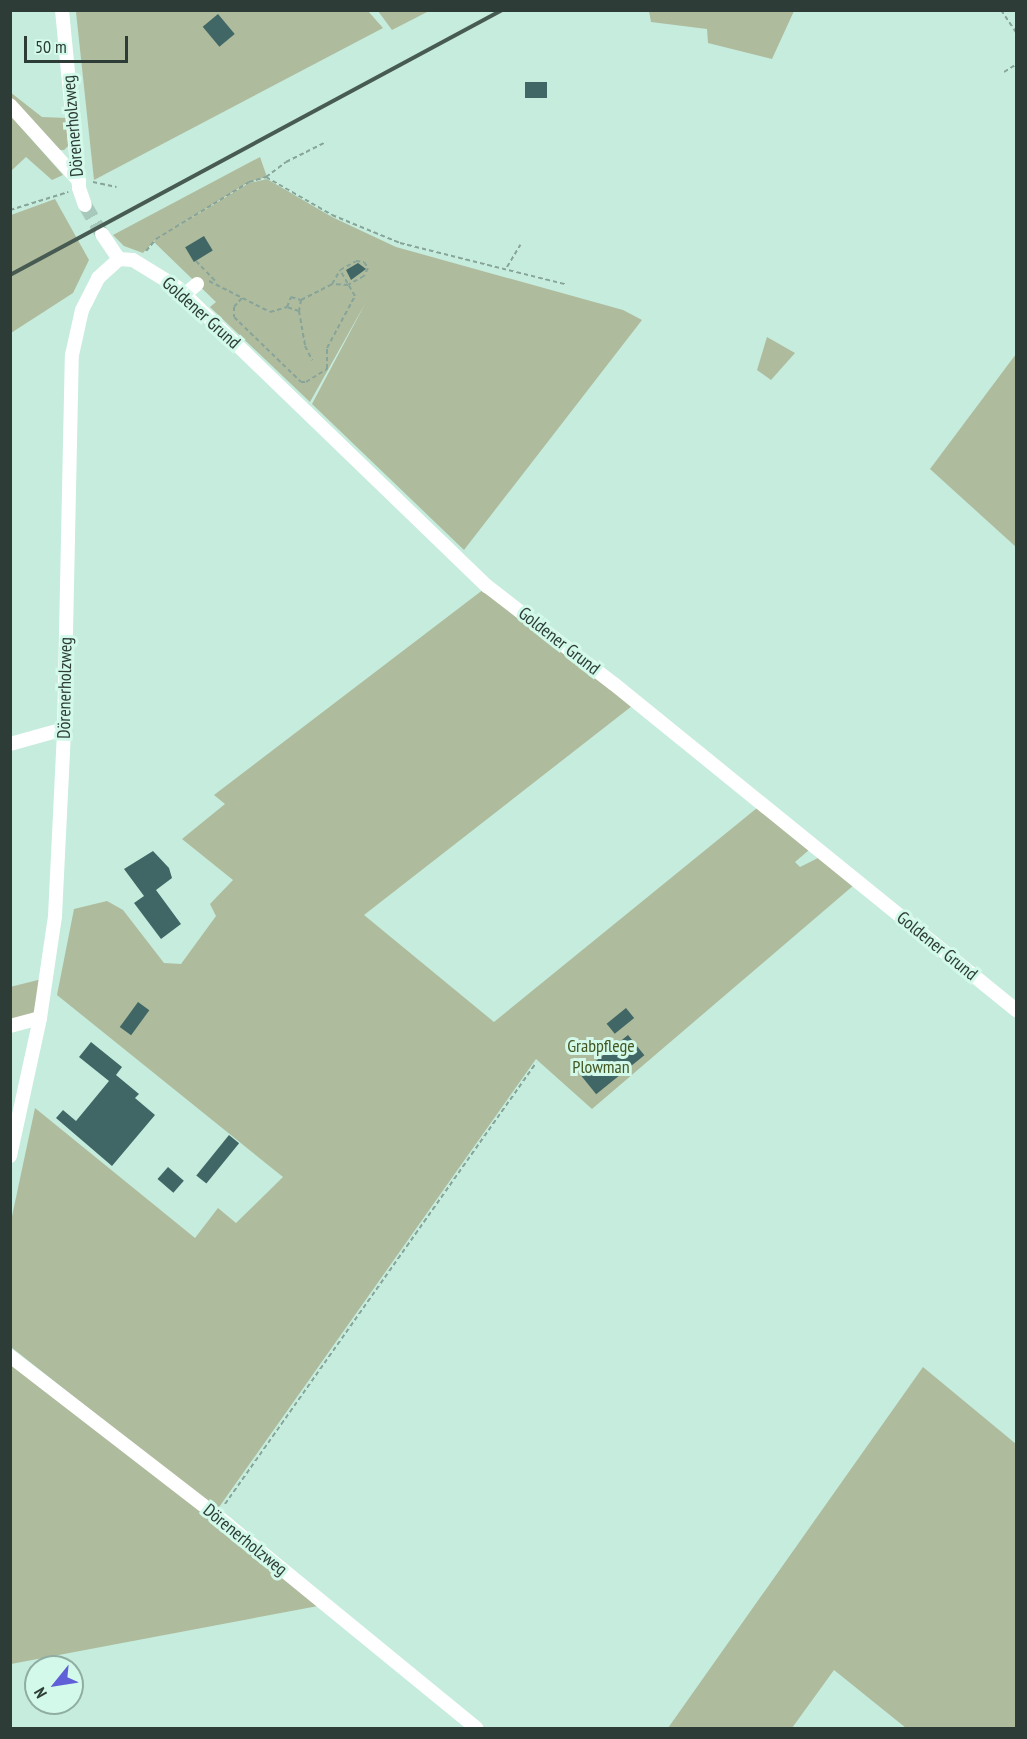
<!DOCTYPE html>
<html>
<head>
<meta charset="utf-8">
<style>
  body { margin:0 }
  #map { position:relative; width:1027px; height:1739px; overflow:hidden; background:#c5ecdd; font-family:"PT Sans Narrow",sans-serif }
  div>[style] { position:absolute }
  .green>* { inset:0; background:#afbb9d }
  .building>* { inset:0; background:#406765; transform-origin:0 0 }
  .minor-tunnel>* { height:14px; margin-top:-7px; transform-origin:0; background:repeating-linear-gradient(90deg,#a7c9bc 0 14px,transparent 0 21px) }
  .path>* { height:2px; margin-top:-1px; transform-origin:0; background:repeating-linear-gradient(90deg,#87a499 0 4.5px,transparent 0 7.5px) }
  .minor>* { height:14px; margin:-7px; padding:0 7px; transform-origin:7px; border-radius:7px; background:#fff }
  .rail>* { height:4px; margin:-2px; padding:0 2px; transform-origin:2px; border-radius:2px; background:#485b53 }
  span { translate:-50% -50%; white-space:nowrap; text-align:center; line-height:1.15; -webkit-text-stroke:6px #d2f9ea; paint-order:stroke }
  .street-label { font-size:18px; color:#2d3c36 }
  .park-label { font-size:18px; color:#445722 }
  .frame { position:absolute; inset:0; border:12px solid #2d3c36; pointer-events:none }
  .north { position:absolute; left:24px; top:1655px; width:60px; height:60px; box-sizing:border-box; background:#d2f9ea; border:2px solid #90ada2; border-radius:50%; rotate:240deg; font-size:16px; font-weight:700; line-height:24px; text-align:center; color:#2d3c36 }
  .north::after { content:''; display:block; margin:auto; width:21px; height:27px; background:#615fd7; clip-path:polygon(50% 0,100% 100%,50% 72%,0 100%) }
  .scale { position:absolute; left:24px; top:36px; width:104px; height:27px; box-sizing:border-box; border:3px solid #2d3c36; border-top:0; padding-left:8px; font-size:18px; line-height:21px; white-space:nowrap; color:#2d3c36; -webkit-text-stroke:4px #d2f9ea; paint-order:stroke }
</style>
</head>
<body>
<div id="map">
  <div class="green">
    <i style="clip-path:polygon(368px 11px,383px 28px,94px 180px,76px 12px)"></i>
    <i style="clip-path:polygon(378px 11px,429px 11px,392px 30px)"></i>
    <i style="clip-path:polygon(649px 11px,794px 11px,772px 59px,708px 43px,707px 29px,651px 22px)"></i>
    <i style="clip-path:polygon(10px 92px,42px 117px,67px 118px,69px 145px,64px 150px,59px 150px,48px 140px,11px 98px)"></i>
    <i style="clip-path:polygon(10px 116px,11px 116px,63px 175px,52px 180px,26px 157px,11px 171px)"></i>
    <i style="clip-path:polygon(260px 157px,267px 177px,249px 182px,165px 234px,249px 183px,267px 179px,332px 217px,396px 247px,623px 310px,642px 320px,464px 550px,312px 404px,366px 302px,310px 402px,210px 307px,216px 302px,154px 242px,156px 239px,143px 253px,124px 246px,113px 235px)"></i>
    <i style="clip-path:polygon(55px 199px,89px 260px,73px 293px,11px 333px,11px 215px)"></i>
    <i style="clip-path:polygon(767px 337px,795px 353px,771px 380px,757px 370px)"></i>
    <i style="clip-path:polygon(1016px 354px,1016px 547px,930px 469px)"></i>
    <i style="clip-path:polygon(484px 589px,632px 706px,364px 915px,494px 1022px,757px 808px,809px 850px,795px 862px,800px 867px,820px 857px,854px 885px,592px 1109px,536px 1059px,217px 1510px,11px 1347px,11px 1221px,35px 1108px,195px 1238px,218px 1208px,236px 1223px,283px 1177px,57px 995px,74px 909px,107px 901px,123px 910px,164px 963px,181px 964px,216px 916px,210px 904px,233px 880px,182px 839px,225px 804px,214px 795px)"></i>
    <i style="clip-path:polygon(42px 979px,36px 1019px,11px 1025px,10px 987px)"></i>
    <i style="clip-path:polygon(10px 1360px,227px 1532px,318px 1606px,11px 1664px)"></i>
    <i style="clip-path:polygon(923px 1367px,1016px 1444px,1016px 1728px,906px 1728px,834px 1670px,792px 1728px,668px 1728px)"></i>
  </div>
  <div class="building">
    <i style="left:218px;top:14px;width:26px;height:20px;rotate:50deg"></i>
    <i style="left:525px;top:82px;width:22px;height:16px"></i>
    <i style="left:204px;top:236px;width:17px;height:22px;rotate:59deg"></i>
    <i style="clip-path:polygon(358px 263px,366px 269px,351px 280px,346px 270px)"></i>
    <i style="clip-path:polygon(153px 851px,169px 868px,172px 878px,156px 890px,181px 924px,161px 939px,134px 903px,144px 896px,124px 869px)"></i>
    <i style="left:138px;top:1002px;width:14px;height:31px;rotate:36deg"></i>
    <i style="left:626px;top:1008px;width:13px;height:25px;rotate:51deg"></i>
    <i style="left:628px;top:1035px;width:26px;height:62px;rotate:51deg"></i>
    <i style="clip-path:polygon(91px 1042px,122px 1067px,116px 1075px,139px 1094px,135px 1098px,155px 1115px,112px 1166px,56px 1118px,63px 1110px,76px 1121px,109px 1081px,79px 1057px)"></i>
    <i style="left:229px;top:1135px;width:13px;height:52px;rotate:39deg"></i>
    <i style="left:168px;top:1167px;width:21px;height:16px;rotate:41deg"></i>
  </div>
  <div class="minor-tunnel">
    <i style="left:85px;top:205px;width:34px;rotate:60deg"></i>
  </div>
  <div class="path">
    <i style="left:1001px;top:10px;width:27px;rotate:56deg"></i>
    <i style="left:1004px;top:72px;width:13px;rotate:-32deg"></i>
    <i style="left:266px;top:177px;width:25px;rotate:-37deg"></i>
    <i style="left:286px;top:162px;width:45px;rotate:-26.6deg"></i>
    <i style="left:93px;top:182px;width:24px;rotate:12deg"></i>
    <i style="left:10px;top:210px;width:61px;rotate:-17.2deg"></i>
    <i style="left:146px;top:251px;width:16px;rotate:-50deg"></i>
    <i style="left:156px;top:239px;width:109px;rotate:-31.5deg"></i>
    <i style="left:249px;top:182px;width:18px;rotate:-16deg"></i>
    <i style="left:266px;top:177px;width:76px;rotate:29.9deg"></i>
    <i style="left:332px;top:215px;width:74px;rotate:22.4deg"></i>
    <i style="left:400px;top:243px;width:170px;rotate:14deg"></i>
    <i style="left:196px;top:261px;width:29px;rotate:46deg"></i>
    <i style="left:507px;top:267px;width:26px;rotate:-59deg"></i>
    <i style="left:209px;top:281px;width:68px;rotate:26.9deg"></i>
    <i style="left:270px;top:312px;width:18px;rotate:-16deg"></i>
    <i style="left:242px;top:298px;width:12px;rotate:132deg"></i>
    <i style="left:234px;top:307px;width:10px;rotate:90deg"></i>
    <i style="left:234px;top:317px;width:93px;rotate:44.1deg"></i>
    <i style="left:301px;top:382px;width:5px"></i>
    <i style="left:306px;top:382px;width:25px;rotate:-32deg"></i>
    <i style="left:327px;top:369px;width:21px;rotate:-90deg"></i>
    <i style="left:327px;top:348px;width:59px;rotate:-61.7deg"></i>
    <i style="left:355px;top:296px;width:30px;rotate:-120deg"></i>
    <i style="left:301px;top:300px;width:11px;rotate:100deg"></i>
    <i style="left:299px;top:311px;width:13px;rotate:-162deg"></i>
    <i style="left:287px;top:307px;width:11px;rotate:-68deg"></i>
    <i style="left:291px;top:297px;width:10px;rotate:17deg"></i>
    <i style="left:301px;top:300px;width:35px;rotate:-27deg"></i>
    <i style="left:332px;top:284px;width:16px;rotate:-60deg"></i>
    <i style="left:340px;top:270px;width:18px;rotate:-29deg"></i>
    <i style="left:356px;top:261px;width:8px;rotate:7deg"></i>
    <i style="left:364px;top:262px;width:7px;rotate:56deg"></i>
    <i style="left:368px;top:268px;width:9px;rotate:117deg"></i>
    <i style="left:364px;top:276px;width:18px;rotate:151deg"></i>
    <i style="left:348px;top:285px;width:16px;rotate:-176deg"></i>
    <i style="left:299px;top:311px;width:36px;rotate:80deg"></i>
    <i style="left:305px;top:346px;width:16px;rotate:63deg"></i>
    <i style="left:225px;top:1504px;width:540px;rotate:-54.81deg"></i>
  </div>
  <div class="minor">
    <i style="left:62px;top:10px;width:179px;rotate:84.5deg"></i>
    <i style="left:79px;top:188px;width:18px;rotate:71deg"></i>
    <i style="left:10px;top:105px;width:103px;rotate:47.8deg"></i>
    <i style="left:102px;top:234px;width:30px;rotate:56deg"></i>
    <i style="left:119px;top:259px;width:14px;rotate:4deg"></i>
    <i style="left:133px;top:260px;width:52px;rotate:31.5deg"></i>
    <i style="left:177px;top:287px;width:431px;rotate:44deg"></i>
    <i style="left:487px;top:586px;width:160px;rotate:37.7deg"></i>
    <i style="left:614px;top:684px;width:518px;rotate:39.04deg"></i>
    <i style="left:184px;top:295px;width:17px;rotate:-40deg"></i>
    <i style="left:10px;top:744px;width:56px;rotate:-15.5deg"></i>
    <i style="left:10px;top:1026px;width:31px;rotate:-15deg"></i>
    <i style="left:10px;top:1156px;width:141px;rotate:-77.7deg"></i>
    <i style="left:40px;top:1018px;width:103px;rotate:-81.6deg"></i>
    <i style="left:55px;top:916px;width:187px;rotate:-87.2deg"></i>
    <i style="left:64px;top:729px;width:374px;rotate:-88.8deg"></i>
    <i style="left:72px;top:355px;width:46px;rotate:-77.5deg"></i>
    <i style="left:82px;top:310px;width:36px;rotate:-63deg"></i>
    <i style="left:98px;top:278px;width:28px;rotate:-42deg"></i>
    <i style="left:10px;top:1356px;width:274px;rotate:37.7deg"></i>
    <i style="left:227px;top:1524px;width:322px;rotate:39.3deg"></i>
  </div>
  <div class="rail">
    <i style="left:10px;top:275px;width:559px;rotate:-28.31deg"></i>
  </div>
  <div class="street-label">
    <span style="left:73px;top:126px;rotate:-95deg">Dörenerholzweg</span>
    <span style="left:201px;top:313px;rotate:42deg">Goldener Grund</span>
    <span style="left:559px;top:641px;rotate:38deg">Goldener Grund</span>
    <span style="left:65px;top:688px;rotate:-89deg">Dörenerholzweg</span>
    <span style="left:937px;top:946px;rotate:39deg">Goldener Grund</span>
    <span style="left:245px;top:1540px;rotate:39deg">Dörenerholzweg</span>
  </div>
  <div class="park-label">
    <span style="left:601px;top:1057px">Grabpflege<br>Plowman</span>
  </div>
  <div class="frame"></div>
  <div class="north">N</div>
  <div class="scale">50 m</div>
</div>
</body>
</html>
